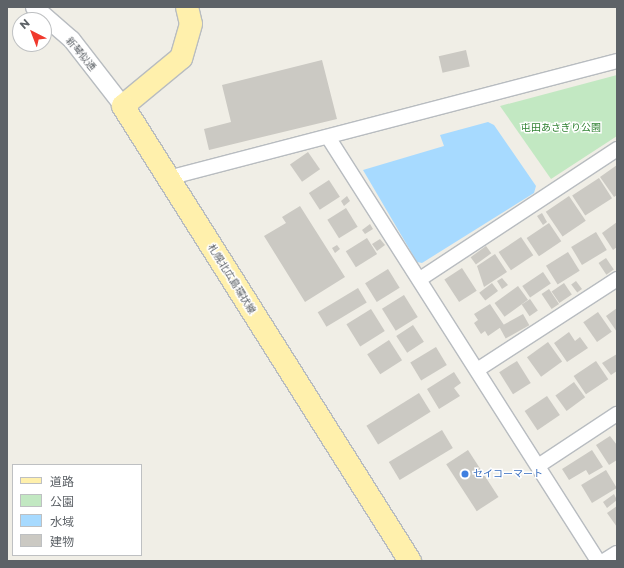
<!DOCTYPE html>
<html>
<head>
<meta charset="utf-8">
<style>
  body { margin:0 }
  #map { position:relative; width:624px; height:568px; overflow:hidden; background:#f0eee6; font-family:Montserrat,"Noto Sans JP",sans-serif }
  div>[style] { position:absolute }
  .green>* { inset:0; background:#c2e8c2 }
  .water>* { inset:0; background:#a7daff }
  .building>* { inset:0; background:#cbc9c3; transform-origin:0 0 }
  .roads { filter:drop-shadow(1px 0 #b8bcc0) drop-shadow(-1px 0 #b8bcc0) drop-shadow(0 1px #b8bcc0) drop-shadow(0 -1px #b8bcc0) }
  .minor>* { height:14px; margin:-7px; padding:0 7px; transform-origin:7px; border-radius:7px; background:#fff }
  .tertiary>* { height:17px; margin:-8.5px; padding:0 8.5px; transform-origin:8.5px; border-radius:8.5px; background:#fff }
  .primary>* { height:22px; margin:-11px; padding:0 11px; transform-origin:11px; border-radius:11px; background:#fff0ac }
  .dots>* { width:11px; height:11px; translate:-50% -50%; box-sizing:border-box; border:2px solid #fff; border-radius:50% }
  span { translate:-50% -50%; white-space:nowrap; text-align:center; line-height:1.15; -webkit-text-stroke:3px #fff; paint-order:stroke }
  .street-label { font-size:10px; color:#5d6267 }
  .park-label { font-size:10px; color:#318233 }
  .shop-label { font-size:10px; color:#366cbe }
  .left { translate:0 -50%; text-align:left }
  .frame { position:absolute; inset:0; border:8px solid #5d6267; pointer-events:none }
  .legend { position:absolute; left:12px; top:464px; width:130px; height:92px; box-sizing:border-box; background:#fff; border:1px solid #bec0c2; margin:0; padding:5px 7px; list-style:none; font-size:12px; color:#5d6267 }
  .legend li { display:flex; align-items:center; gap:8px; height:20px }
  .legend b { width:20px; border:1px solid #bec0c2 }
  .north { position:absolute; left:12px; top:12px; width:40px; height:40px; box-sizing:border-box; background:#fff; border:1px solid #bec0c2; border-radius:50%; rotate:318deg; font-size:11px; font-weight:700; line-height:16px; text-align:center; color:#5d6267 }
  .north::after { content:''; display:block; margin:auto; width:14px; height:18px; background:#f0392d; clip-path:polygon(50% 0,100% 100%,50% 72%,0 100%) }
</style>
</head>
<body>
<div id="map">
  <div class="green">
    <i style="clip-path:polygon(617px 75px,617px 136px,551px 179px,500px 106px)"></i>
  </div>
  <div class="water">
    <i style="clip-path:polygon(488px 122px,494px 125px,536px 186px,534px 193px,422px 263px,417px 262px,363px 170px,444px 146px,440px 135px)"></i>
  </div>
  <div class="building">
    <i style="left:466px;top:50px;width:17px;height:28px;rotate:77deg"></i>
    <i style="clip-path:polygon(322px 60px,337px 119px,209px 150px,204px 129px,231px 122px,222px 85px)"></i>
    <i style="left:308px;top:152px;width:21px;height:22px;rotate:55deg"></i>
    <i style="clip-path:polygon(617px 165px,617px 195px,614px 197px,600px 177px)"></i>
    <i style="left:599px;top:178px;width:24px;height:32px;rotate:57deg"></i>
    <i style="left:329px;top:180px;width:20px;height:24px;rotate:57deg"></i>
    <i style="clip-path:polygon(347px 196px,350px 201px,344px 206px,341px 201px)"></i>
    <i style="left:569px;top:196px;width:30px;height:28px;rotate:56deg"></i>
    <i style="clip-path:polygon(300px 206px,345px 277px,305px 302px,264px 236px,286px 223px,282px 217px)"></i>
    <i style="left:346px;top:208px;width:22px;height:22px;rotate:58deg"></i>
    <i style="clip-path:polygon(542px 213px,547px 222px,543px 225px,537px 216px)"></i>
    <i style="clip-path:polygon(617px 222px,617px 247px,613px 250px,602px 233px)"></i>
    <i style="left:549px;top:223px;width:22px;height:27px;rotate:56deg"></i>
    <i style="clip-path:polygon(370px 224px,373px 229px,365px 234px,362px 230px)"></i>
    <i style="left:596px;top:232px;width:21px;height:29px;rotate:59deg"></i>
    <i style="left:521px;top:237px;width:22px;height:27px;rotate:56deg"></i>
    <i style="left:367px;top:238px;width:19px;height:25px;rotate:58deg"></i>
    <i style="clip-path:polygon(380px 239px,385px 245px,377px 251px,372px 244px)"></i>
    <i style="clip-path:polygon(337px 245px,340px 249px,335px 253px,332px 248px)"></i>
    <i style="left:486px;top:246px;width:9px;height:19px;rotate:54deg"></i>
    <i style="left:568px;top:252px;width:22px;height:26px;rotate:58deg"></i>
    <i style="clip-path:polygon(495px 254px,507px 272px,484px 287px,477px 266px)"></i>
    <i style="left:606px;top:258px;width:14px;height:9px;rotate:56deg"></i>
    <i style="left:462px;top:268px;width:27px;height:21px;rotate:57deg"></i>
    <i style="left:388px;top:269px;width:22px;height:27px;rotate:58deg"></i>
    <i style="left:543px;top:272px;width:14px;height:25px;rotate:56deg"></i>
    <i style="clip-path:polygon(502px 278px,508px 285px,502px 289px,497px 281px)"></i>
    <i style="left:576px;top:281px;width:10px;height:6px;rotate:53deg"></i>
    <i style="left:492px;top:283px;width:10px;height:16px;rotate:53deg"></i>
    <i style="left:564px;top:283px;width:14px;height:15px;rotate:56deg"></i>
    <i style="left:518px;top:286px;width:17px;height:29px;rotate:54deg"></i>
    <i style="left:358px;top:288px;width:17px;height:47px;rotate:59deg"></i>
    <i style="left:549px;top:289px;width:18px;height:9px;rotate:56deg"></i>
    <i style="left:404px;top:295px;width:26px;height:26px;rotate:58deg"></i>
    <i style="left:530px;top:299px;width:14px;height:10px;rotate:56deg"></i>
    <i style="clip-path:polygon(490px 304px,504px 325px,488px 336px,485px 331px,481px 334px,474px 323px,478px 320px,474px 314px)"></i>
    <i style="clip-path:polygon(617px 308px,617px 332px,606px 316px)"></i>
    <i style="left:371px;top:309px;width:26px;height:29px;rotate:58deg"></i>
    <i style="left:598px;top:312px;width:24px;height:18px;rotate:55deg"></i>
    <i style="left:523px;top:314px;width:13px;height:27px;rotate:61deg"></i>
    <i style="left:413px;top:325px;width:20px;height:20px;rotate:57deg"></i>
    <i style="clip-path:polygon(569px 332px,575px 341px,580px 337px,588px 348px,567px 362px,554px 343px)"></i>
    <i style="left:389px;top:340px;width:24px;height:26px;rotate:57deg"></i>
    <i style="left:548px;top:342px;width:24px;height:26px;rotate:54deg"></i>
    <i style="left:436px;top:347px;width:21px;height:30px;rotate:59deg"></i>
    <i style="clip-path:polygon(617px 354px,617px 371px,611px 375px,602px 363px)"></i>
    <i style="left:517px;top:361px;width:26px;height:21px;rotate:58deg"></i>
    <i style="left:596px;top:361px;width:22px;height:27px;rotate:56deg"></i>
    <i style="clip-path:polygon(454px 372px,461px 383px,454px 388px,460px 396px,439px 409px,427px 389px)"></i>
    <i style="left:574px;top:382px;width:19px;height:23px;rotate:54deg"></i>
    <i style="left:419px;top:393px;width:22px;height:62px;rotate:58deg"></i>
    <i style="left:547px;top:396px;width:23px;height:27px;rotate:56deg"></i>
    <i style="left:442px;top:430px;width:21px;height:62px;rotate:59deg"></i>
    <i style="clip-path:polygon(610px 436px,617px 445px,617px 460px,609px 465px,596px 445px)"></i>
    <i style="left:468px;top:450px;width:56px;height:26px;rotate:57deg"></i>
    <i style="clip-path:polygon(592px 450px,603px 467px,589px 475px,586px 470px,569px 480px,562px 469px)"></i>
    <i style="left:606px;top:470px;width:21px;height:29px;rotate:59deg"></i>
    <i style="clip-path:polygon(614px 494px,617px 500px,607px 508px,603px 502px)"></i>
    <i style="clip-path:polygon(617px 506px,617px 527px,607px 513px)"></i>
  </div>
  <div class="roads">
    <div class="minor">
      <i style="left:328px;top:137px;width:503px;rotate:57.51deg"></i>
      <i style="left:168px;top:178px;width:464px;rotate:-14.6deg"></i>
      <i style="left:420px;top:279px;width:236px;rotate:-33.4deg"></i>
      <i style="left:477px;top:370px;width:167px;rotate:-33deg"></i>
      <i style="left:538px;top:466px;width:95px;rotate:-33.4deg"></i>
      <i style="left:604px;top:561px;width:15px;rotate:-32deg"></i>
    </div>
    <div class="tertiary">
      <i style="left:34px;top:7px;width:49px;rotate:40.9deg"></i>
      <i style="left:71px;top:39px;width:85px;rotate:52.2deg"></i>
    </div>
    <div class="primary">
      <i style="left:187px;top:7px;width:17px;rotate:77deg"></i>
      <i style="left:191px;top:24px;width:35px;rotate:106deg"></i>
      <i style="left:181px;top:58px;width:75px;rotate:140.4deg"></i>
      <i style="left:123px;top:106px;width:538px;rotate:57.76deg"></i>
    </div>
  </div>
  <div class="dots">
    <i style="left:465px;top:474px;background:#3f7fe0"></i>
  </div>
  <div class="street-label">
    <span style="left:81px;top:54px;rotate:50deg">新琴似通</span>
    <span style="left:232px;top:279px;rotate:58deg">札幌北広島環状線</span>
  </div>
  <div class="park-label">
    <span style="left:561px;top:128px">屯田あさぎり公園</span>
  </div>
  <div class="shop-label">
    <span class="left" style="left:473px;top:474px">セイコーマート</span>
  </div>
  <div class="frame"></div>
  <ul class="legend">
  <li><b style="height:5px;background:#fff0ac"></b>道路</li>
  <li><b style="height:11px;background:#c2e8c2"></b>公園</li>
  <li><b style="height:11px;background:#a7daff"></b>水域</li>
  <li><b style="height:11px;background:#cbc9c3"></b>建物</li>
  </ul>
  <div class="north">N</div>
</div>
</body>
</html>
